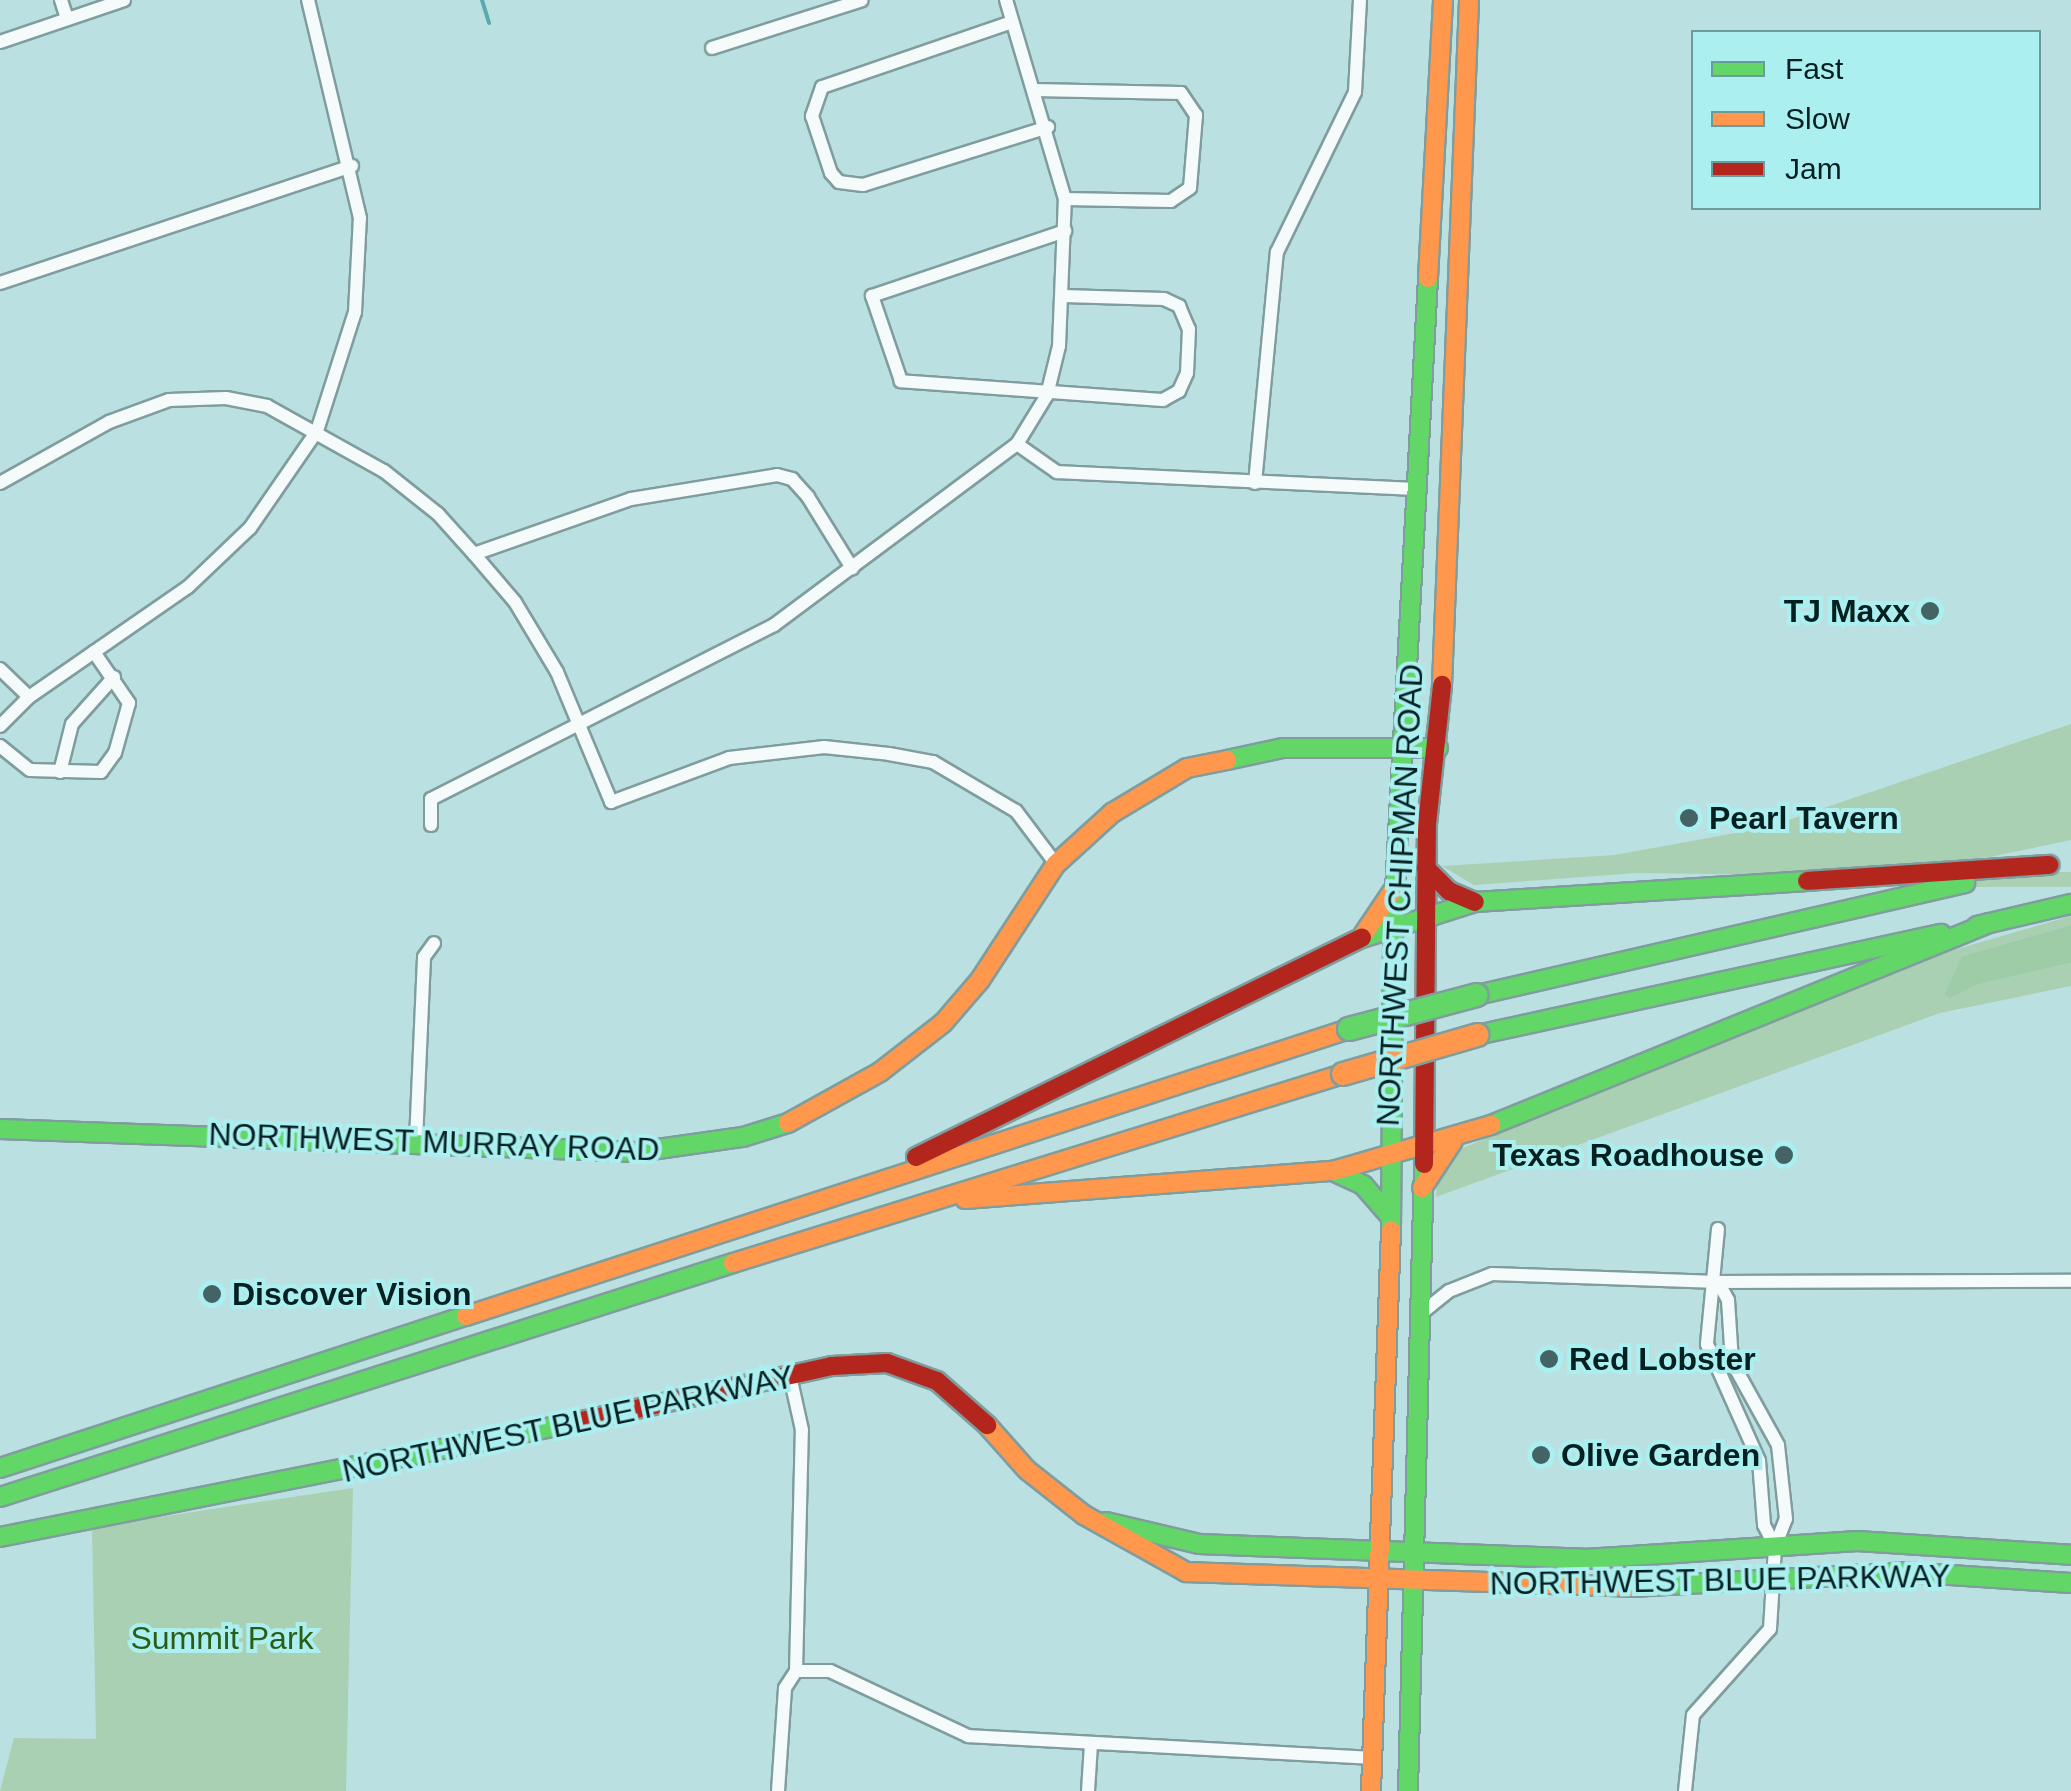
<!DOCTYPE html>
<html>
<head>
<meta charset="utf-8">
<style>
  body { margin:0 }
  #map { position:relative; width:2071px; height:1791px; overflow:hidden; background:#bbe0e1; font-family:Helvetica,sans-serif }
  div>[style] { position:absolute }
  .green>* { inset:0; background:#aad0b4; transform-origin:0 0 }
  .forest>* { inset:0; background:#9dcca6 }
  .stream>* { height:4px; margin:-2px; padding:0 2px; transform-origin:2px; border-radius:2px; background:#57abae }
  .roads { filter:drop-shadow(2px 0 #809d9e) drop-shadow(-2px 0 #809d9e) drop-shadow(0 2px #809d9e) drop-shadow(0 -2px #809d9e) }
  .street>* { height:12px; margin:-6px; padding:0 6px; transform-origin:6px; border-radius:6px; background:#f5fafa }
  .fast>* { height:18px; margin:-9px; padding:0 9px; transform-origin:9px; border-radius:9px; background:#63d668 }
  .slow>* { height:18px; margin:-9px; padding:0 9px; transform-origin:9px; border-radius:9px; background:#ff974d }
  .jam>* { height:18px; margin:-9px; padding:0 9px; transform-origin:9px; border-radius:9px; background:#b3261e }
  .bridges { filter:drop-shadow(2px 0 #809d9e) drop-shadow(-2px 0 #809d9e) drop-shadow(0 2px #809d9e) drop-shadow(0 -2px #809d9e) }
  .fast-bridge>* { height:22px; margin:-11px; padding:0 11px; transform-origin:11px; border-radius:11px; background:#63d668 }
  .slow-bridge>* { height:22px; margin:-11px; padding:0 11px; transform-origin:11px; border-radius:11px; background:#ff974d }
  .dots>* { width:28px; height:28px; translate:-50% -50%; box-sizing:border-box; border:5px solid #abeff1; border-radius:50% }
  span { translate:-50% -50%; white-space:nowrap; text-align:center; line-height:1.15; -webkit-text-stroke:8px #abeff1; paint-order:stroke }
  .poi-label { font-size:32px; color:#042021; font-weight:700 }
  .right { translate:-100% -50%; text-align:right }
  .left { translate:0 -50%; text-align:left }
  .street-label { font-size:32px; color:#042021 }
  .park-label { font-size:32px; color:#2a5e17 }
  .legend { position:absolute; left:1691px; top:30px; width:350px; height:180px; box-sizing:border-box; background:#abeff1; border:2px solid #689c9e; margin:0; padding:12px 18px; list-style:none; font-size:30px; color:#042021 }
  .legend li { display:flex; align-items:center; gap:20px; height:50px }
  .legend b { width:50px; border:2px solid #689c9e }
</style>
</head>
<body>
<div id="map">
  <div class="green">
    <i style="clip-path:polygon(2071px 724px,2071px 840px,1990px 857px,1789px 875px,1637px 873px,1474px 885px,1442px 866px,1615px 855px,1768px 827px)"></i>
    <i style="left:2071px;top:872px;width:15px;height:119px;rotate:90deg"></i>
    <i style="clip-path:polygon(2071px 916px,2071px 925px,1962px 956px,1950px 998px,1976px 985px,2071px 963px,2071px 986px,1940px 1013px,1436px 1197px,1437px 1173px,1455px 1151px,1950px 951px)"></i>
    <i style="clip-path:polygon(353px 1488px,346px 1791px,0 1791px,14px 1738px,96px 1739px,92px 1527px)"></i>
  </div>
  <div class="forest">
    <i style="clip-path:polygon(2071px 925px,2071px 963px,1976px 985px,1949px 999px,1945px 993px,1962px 956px)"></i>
  </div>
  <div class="stream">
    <i style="left:482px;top:0;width:24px;rotate:73deg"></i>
  </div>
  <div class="roads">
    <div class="street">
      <i style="left:61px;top:0;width:20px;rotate:72deg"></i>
      <i style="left:1012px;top:22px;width:201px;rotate:161.1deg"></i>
      <i style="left:822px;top:87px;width:31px;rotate:109deg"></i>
      <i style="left:812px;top:116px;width:60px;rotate:71.6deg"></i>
      <i style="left:831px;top:173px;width:12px;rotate:48deg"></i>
      <i style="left:839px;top:182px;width:24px;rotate:7deg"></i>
      <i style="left:863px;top:185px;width:194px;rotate:-17.4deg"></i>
      <i style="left:0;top:42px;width:131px;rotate:-18.7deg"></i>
      <i style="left:712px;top:48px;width:157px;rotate:-17.7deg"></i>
      <i style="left:1034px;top:90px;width:147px;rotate:1.2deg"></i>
      <i style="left:1181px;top:93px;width:27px;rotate:56deg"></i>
      <i style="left:1196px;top:115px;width:73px;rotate:94.7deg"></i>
      <i style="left:1190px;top:188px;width:23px;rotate:146deg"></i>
      <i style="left:1171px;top:201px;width:106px;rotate:-178.9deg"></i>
      <i style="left:0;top:283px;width:371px;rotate:-18.4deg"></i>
      <i style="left:1063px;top:296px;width:101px;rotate:1.7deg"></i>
      <i style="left:1164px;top:299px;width:17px;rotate:25deg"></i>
      <i style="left:1179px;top:306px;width:25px;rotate:67deg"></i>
      <i style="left:1189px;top:329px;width:44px;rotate:92.6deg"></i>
      <i style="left:1187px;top:373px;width:20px;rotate:114deg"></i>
      <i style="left:1179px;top:391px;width:18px;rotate:151deg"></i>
      <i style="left:1163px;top:400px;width:263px;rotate:-175.9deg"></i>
      <i style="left:901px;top:381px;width:90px;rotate:-108.8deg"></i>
      <i style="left:872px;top:296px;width:204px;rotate:-18.6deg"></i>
      <i style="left:1017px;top:444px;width:49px;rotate:35deg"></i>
      <i style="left:1057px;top:472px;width:363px;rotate:2.7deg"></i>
      <i style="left:0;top:483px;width:125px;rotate:-29.2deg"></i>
      <i style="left:109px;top:422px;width:64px;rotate:-20.1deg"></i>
      <i style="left:169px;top:400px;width:57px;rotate:-2deg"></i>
      <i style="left:226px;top:398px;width:42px;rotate:11deg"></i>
      <i style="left:267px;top:406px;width:134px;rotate:29.1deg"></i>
      <i style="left:384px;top:471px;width:69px;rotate:38.5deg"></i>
      <i style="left:438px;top:514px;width:54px;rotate:48deg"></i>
      <i style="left:474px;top:554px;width:63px;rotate:49.5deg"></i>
      <i style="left:515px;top:602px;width:82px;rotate:59deg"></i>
      <i style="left:557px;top:672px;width:141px;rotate:67.4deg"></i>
      <i style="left:611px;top:802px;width:126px;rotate:-20.4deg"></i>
      <i style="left:729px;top:758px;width:96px;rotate:-6.6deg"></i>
      <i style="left:824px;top:747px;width:65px;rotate:6.1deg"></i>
      <i style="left:889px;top:754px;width:45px;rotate:10.3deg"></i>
      <i style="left:933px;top:762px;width:96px;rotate:30.6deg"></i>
      <i style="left:1016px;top:811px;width:66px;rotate:53deg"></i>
      <i style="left:1255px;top:483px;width:232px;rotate:-84.6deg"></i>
      <i style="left:1277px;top:252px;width:178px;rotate:-64deg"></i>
      <i style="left:1355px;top:92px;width:92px;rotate:-86.9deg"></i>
      <i style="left:474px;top:554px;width:166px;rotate:-19.3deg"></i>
      <i style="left:631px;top:499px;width:148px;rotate:-9.3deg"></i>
      <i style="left:777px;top:475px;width:16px;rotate:15deg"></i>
      <i style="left:792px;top:479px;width:24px;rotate:48deg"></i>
      <i style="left:808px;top:497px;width:84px;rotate:58.2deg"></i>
      <i style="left:0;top:669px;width:40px;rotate:44deg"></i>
      <i style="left:0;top:726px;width:41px;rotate:-45deg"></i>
      <i style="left:29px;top:697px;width:193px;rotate:-34.7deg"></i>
      <i style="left:188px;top:587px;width:86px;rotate:-43.6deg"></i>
      <i style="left:250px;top:528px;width:118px;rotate:-55.4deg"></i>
      <i style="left:317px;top:431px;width:125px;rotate:-72.3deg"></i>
      <i style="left:355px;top:312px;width:94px;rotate:-87deg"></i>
      <i style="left:360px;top:218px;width:224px;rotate:-103.4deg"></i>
      <i style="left:0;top:746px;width:38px;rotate:39deg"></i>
      <i style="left:30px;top:770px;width:71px;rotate:1.6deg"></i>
      <i style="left:101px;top:772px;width:24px;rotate:-54deg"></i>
      <i style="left:115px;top:753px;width:52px;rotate:-74.4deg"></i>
      <i style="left:129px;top:703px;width:62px;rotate:-124.5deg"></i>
      <i style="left:60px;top:772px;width:49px;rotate:-76deg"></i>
      <i style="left:72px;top:724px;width:63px;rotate:-48.2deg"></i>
      <i style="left:431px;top:825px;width:26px;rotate:-90deg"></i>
      <i style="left:431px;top:799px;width:385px;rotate:-26.9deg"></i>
      <i style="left:774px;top:625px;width:303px;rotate:-36.7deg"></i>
      <i style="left:1017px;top:444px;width:57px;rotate:-58.5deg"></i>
      <i style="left:1047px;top:395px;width:50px;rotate:-76.2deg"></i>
      <i style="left:1059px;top:346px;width:147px;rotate:-87.7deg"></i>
      <i style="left:1065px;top:199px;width:208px;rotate:-106.5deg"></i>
      <i style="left:416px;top:1141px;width:184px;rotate:-87.5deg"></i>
      <i style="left:424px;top:957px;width:17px;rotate:-54deg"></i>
      <i style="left:1718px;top:1229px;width:116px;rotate:95.5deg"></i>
      <i style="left:1707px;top:1344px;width:128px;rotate:66deg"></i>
      <i style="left:1759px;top:1461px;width:64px;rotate:85.5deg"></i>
      <i style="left:1764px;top:1525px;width:25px;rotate:63deg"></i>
      <i style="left:1423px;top:1312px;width:33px;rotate:-39deg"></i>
      <i style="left:1449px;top:1291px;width:46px;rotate:-21.6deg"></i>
      <i style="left:1492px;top:1274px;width:226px;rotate:2deg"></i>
      <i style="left:1718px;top:1282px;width:353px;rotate:-0.2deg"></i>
      <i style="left:796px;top:1671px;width:34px"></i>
      <i style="left:830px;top:1671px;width:153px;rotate:25.2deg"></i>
      <i style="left:968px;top:1736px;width:405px;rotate:3.1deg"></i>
      <i style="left:778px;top:1791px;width:103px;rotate:-86.1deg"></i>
      <i style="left:785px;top:1688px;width:20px;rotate:-57deg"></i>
      <i style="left:796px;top:1671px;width:241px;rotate:-88.6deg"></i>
      <i style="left:802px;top:1430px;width:55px;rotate:-102.5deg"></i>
      <i style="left:1088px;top:1791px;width:46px;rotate:-86.3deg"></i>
      <i style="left:1685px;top:1791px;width:76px;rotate:-84deg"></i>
      <i style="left:1693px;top:1715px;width:115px;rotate:-48.2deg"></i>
      <i style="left:1770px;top:1629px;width:82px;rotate:-86.5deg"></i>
      <i style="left:1775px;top:1547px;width:30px;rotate:-69deg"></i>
      <i style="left:1786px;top:1519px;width:74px;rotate:-96.2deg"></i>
      <i style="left:1778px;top:1445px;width:95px;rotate:-119deg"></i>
      <i style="left:1732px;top:1362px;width:62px;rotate:-93.7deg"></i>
      <i style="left:1728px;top:1300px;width:21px;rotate:-119deg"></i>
    </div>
    <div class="fast">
      <i style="left:1227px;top:760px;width:57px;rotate:-12.1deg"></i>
      <i style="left:1283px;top:748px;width:155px"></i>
      <i style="left:1977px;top:926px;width:97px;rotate:-13.2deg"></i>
      <i style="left:1362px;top:938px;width:119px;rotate:-17.7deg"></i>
      <i style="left:1475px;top:902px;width:333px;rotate:-3.6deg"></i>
      <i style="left:1477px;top:995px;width:501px;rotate:-12.93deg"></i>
      <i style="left:1477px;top:1035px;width:475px;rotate:-12.3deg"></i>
      <i style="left:1491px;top:1125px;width:537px;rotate:-22.08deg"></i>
      <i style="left:0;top:1129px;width:637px;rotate:2.07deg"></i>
      <i style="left:637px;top:1152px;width:107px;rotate:-8.1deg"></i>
      <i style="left:743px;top:1137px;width:47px;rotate:-17.3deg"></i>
      <i style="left:1333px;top:1171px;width:33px;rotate:25deg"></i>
      <i style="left:1363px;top:1185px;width:40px;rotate:49deg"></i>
      <i style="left:1391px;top:1230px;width:303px;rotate:-89.6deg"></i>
      <i style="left:1393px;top:927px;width:650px;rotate:-86.91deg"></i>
      <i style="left:0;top:1468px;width:490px;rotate:-18.1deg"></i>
      <i style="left:0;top:1497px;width:769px;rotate:-17.7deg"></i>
      <i style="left:1106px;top:1522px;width:96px;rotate:13.3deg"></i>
      <i style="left:1199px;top:1544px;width:386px;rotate:2.2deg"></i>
      <i style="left:1585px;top:1559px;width:273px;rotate:-3.8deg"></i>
      <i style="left:1857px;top:1541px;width:214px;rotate:3.7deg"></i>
      <i style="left:0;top:1537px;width:588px;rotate:-11.27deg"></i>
      <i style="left:1631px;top:1587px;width:274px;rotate:-3.1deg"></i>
      <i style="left:1905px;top:1572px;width:166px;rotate:3.8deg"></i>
      <i style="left:1408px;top:1791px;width:627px;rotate:-88.54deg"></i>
    </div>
    <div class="slow">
      <i style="left:1428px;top:278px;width:278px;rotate:-86.9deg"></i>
      <i style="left:1442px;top:685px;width:686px;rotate:-87.74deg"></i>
      <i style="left:1363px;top:935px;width:55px;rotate:-56deg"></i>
      <i style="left:788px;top:1123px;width:105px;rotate:-29deg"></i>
      <i style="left:880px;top:1072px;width:80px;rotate:-37.9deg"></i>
      <i style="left:943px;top:1023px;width:57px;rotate:-49.3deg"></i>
      <i style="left:980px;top:980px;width:139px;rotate:-56.8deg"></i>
      <i style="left:1056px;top:864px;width:76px;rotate:-42.3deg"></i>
      <i style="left:1112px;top:813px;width:87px;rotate:-31deg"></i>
      <i style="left:1187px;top:768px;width:41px;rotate:-11.3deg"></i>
      <i style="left:1422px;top:1188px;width:56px;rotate:-56.6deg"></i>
      <i style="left:965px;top:1199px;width:369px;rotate:-4.4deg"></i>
      <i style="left:1333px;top:1171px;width:165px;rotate:-16.2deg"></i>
      <i style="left:733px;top:1263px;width:639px;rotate:-17.21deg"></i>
      <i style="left:466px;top:1316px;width:928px;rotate:-18.01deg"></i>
      <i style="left:987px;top:1425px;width:60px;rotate:48.4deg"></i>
      <i style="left:1027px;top:1470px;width:73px;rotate:38.3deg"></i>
      <i style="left:1084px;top:1515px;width:117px;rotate:29.2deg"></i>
      <i style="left:1186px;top:1572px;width:445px;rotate:1.9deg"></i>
      <i style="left:1371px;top:1791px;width:561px;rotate:-87.96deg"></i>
    </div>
    <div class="jam">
      <i style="left:1426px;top:868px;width:33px;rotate:45deg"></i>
      <i style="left:1449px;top:891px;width:28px;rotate:23deg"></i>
      <i style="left:1807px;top:881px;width:243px;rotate:-3.8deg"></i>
      <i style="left:916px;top:1157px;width:497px;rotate:-26.2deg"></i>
      <i style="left:1424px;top:1164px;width:340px;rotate:-89.5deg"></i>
      <i style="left:1427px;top:824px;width:140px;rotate:-83.8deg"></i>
      <i style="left:577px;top:1422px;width:261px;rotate:-12.4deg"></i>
      <i style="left:832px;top:1366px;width:55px;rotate:-3.1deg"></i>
      <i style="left:887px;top:1363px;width:53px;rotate:19.8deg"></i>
      <i style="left:937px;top:1381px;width:67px;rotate:41.3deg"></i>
    </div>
  </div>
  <div class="bridges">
    <div class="fast-bridge">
      <i style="left:1349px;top:1029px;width:132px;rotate:-14.9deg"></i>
    </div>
    <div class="slow-bridge">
      <i style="left:1343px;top:1074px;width:140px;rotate:-16.2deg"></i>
    </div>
  </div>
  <div class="dots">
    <i style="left:1930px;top:611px;background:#446364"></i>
    <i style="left:1689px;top:818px;background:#446364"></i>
    <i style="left:1784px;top:1155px;background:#446364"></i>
    <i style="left:212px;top:1294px;background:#446364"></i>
    <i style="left:1549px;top:1359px;background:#446364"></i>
    <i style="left:1541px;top:1455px;background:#446364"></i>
  </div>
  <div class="poi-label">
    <span class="right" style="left:1910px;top:611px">TJ Maxx</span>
    <span class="left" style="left:1709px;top:818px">Pearl Tavern</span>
    <span class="right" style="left:1764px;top:1155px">Texas Roadhouse</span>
    <span class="left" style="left:232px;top:1294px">Discover Vision</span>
    <span class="left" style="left:1569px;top:1359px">Red Lobster</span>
    <span class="left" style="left:1561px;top:1455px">Olive Garden</span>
  </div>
  <div class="street-label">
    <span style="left:1400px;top:895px;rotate:-87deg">NORTHWEST CHIPMAN ROAD</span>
    <span style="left:434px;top:1142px;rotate:2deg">NORTHWEST MURRAY ROAD</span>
    <span style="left:568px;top:1424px;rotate:-12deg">NORTHWEST BLUE PARKWAY</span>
    <span style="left:1720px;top:1580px;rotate:-1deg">NORTHWEST BLUE PARKWAY</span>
  </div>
  <div class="park-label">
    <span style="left:222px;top:1638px">Summit Park</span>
  </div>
  <ul class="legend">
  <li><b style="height:12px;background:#63d668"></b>Fast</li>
  <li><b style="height:12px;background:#ff974d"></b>Slow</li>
  <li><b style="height:12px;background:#b3261e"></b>Jam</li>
  </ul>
</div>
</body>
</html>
